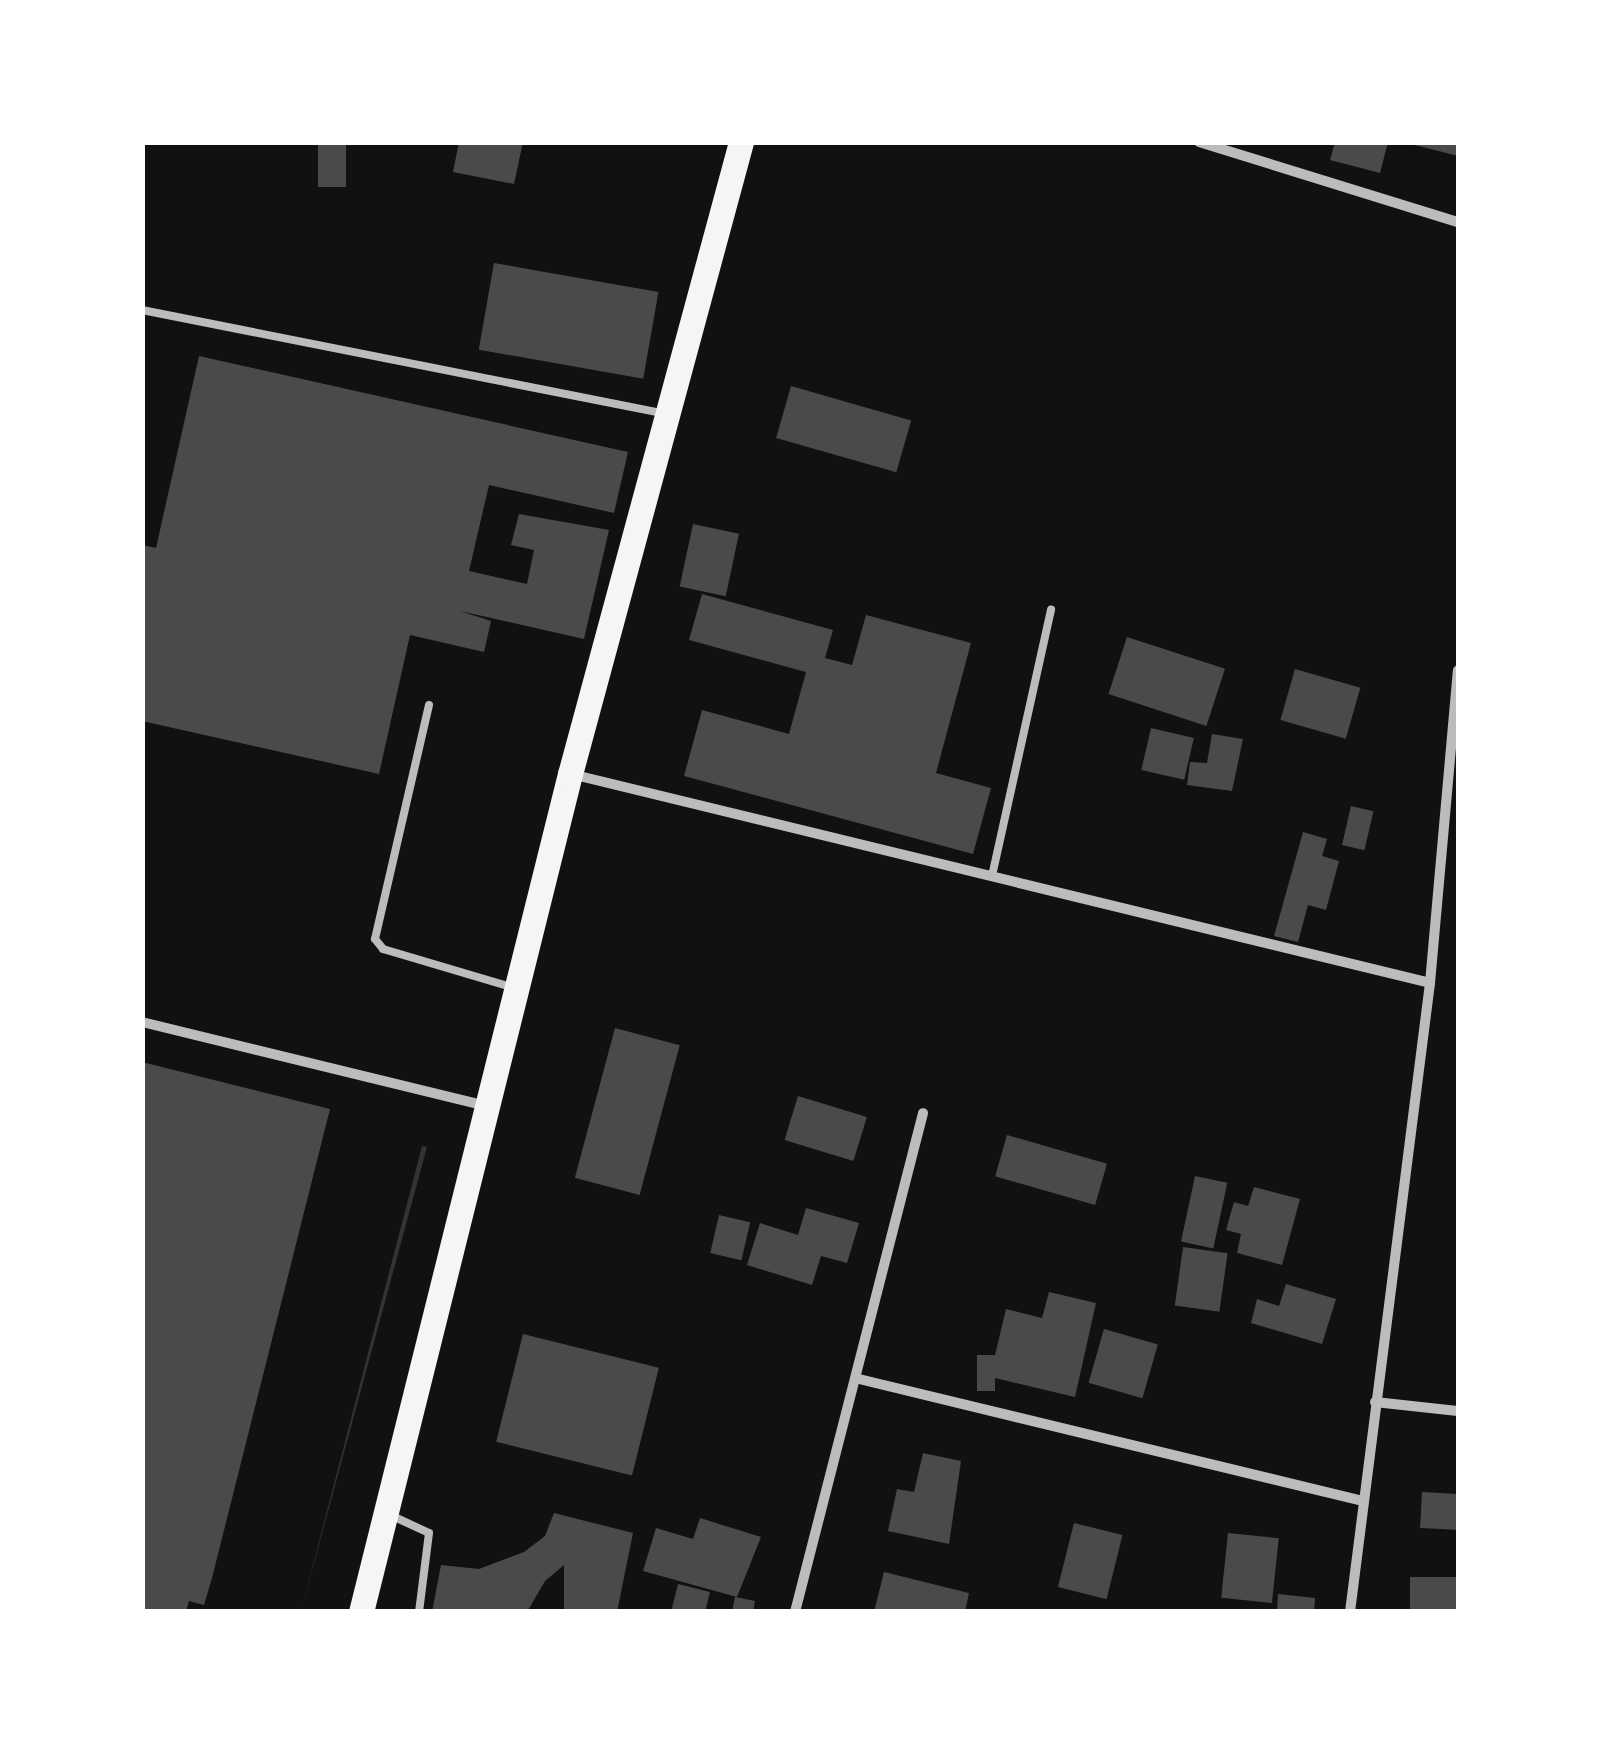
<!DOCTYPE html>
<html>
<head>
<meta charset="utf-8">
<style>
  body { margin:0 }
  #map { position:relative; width:1601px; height:1754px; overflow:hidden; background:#111; font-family:"Source Sans 3",sans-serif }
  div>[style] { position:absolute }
  .water>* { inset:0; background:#333 }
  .building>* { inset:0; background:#4a4a4a; transform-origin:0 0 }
  .service>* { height:8px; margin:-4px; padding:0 4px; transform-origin:4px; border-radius:4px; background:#bcbcbc }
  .minor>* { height:10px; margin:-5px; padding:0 5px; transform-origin:5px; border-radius:5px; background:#bcbcbc }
  .primary>* { height:25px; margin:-12.5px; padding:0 12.5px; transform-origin:12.5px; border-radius:12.5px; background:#f5f5f5 }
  span { translate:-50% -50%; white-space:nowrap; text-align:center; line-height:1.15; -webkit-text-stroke:8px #fff; paint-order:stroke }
  .frame { position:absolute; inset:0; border:145px solid #fff; pointer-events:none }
</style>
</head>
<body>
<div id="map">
  <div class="water">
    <i style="clip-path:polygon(422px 1146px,427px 1147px,301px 1611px)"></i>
  </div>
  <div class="building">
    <i style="left:318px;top:142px;width:28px;height:45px"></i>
    <i style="clip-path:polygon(459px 142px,523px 142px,514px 184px,453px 172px)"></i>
    <i style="clip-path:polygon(1335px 142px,1388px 142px,1380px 173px,1330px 160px)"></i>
    <i style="clip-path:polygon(1411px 142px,1458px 142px,1458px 156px,1411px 144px)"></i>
    <i style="left:494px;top:263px;width:167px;height:88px;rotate:10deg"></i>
    <i style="clip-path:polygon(199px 356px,628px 452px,614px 513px,489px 485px,469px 571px,527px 584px,534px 550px,511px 545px,519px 514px,609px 530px,584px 639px,460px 611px,491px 621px,484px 652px,410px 635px,379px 774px,142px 721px,142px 545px,156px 548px)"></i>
    <i style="left:791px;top:386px;width:125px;height:54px;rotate:16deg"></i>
    <i style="left:693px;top:524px;width:47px;height:64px;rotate:12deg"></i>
    <i style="clip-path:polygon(702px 594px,833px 630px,825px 658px,852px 665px,866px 615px,971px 643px,936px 773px,991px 788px,973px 854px,684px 776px,702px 710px,789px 734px,806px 672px,689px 640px)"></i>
    <i style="left:1127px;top:637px;width:103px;height:60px;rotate:18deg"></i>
    <i style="left:1295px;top:669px;width:68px;height:53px;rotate:16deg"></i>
    <i style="left:1151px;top:728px;width:44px;height:43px;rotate:13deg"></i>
    <i style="clip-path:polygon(1212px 734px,1243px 739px,1232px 791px,1187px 785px,1190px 762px,1207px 763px)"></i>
    <i style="left:1351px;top:806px;width:23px;height:40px;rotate:13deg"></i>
    <i style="clip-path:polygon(1303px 832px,1327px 839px,1322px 856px,1339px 861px,1326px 910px,1308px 905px,1298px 942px,1274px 936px)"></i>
    <i style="left:615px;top:1028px;width:67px;height:155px;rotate:15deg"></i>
    <i style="clip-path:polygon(142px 1062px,330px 1109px,212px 1578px,204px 1605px,189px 1601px,186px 1612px,142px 1612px)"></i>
    <i style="left:798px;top:1096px;width:72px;height:46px;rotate:17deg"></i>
    <i style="left:1007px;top:1135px;width:104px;height:43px;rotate:16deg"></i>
    <i style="left:1195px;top:1176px;width:33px;height:67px;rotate:12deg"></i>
    <i style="clip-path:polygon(1254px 1187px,1300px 1199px,1282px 1265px,1237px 1253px,1241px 1234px,1226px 1230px,1234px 1202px,1248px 1206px)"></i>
    <i style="clip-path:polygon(806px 1208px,859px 1223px,847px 1263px,821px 1256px,812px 1285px,747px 1265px,760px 1223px,798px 1235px)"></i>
    <i style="left:719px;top:1215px;width:32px;height:39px;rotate:13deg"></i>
    <i style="left:1183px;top:1247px;width:45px;height:59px;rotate:8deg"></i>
    <i style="clip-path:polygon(1286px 1284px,1336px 1299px,1322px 1344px,1251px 1323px,1257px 1299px,1279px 1306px)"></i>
    <i style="clip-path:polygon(1049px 1292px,1096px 1303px,1075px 1397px,995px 1378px,995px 1391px,977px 1391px,977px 1355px,995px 1355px,1006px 1309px,1042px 1318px)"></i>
    <i style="left:1104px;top:1329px;width:56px;height:56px;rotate:16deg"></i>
    <i style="left:523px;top:1334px;width:140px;height:111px;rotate:14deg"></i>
    <i style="clip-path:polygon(923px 1453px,961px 1461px,949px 1544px,888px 1531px,897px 1489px,914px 1492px)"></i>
    <i style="left:1422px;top:1492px;width:36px;height:36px;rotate:3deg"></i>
    <i style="clip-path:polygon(554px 1513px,633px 1533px,617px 1612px,564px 1612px,564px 1565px,545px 1581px,527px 1612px,432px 1612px,441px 1565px,479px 1569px,524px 1552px,545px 1536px)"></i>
    <i style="clip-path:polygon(700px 1518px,761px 1537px,737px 1597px,643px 1571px,656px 1528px,693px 1539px)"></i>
    <i style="left:1074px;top:1523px;width:50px;height:66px;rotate:14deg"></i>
    <i style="left:1228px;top:1533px;width:51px;height:65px;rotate:6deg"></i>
    <i style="clip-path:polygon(884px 1572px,969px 1593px,965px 1612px,874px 1612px)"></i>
    <i style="left:1410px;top:1577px;width:48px;height:35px"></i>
    <i style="clip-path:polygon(678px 1584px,710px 1592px,705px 1612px,671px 1612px)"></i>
    <i style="clip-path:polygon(1278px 1594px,1315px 1598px,1314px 1612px,1277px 1612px)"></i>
    <i style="clip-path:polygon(735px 1597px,755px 1601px,753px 1612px,732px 1612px)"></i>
  </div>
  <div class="service">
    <i style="left:142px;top:310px;width:529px;rotate:11.22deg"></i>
    <i style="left:429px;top:705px;width:240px;rotate:103deg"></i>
    <i style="left:375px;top:939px;width:13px;rotate:51deg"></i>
    <i style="left:383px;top:949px;width:134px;rotate:16.5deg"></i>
    <i style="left:992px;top:876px;width:273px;rotate:-77.5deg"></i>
    <i style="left:388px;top:1514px;width:45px;rotate:24.9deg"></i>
    <i style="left:429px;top:1533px;width:80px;rotate:97.2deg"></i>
  </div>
  <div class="minor">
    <i style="left:1199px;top:142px;width:271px;rotate:17.2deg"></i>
    <i style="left:571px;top:774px;width:884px;rotate:13.67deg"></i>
    <i style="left:142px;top:1022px;width:354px;rotate:13.7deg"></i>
    <i style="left:859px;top:1379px;width:519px;rotate:13.61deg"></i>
    <i style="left:1375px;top:1402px;width:83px;rotate:6.2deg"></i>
    <i style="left:795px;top:1612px;width:515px;rotate:-75.61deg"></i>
    <i style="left:1350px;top:1612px;width:634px;rotate:-82.75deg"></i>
    <i style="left:1430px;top:983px;width:314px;rotate:-84.9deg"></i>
  </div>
  <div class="primary">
    <i style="left:361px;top:1612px;width:864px;rotate:-76deg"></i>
    <i style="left:570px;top:774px;width:655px;rotate:-74.86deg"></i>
  </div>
  <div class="frame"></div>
</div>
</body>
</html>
